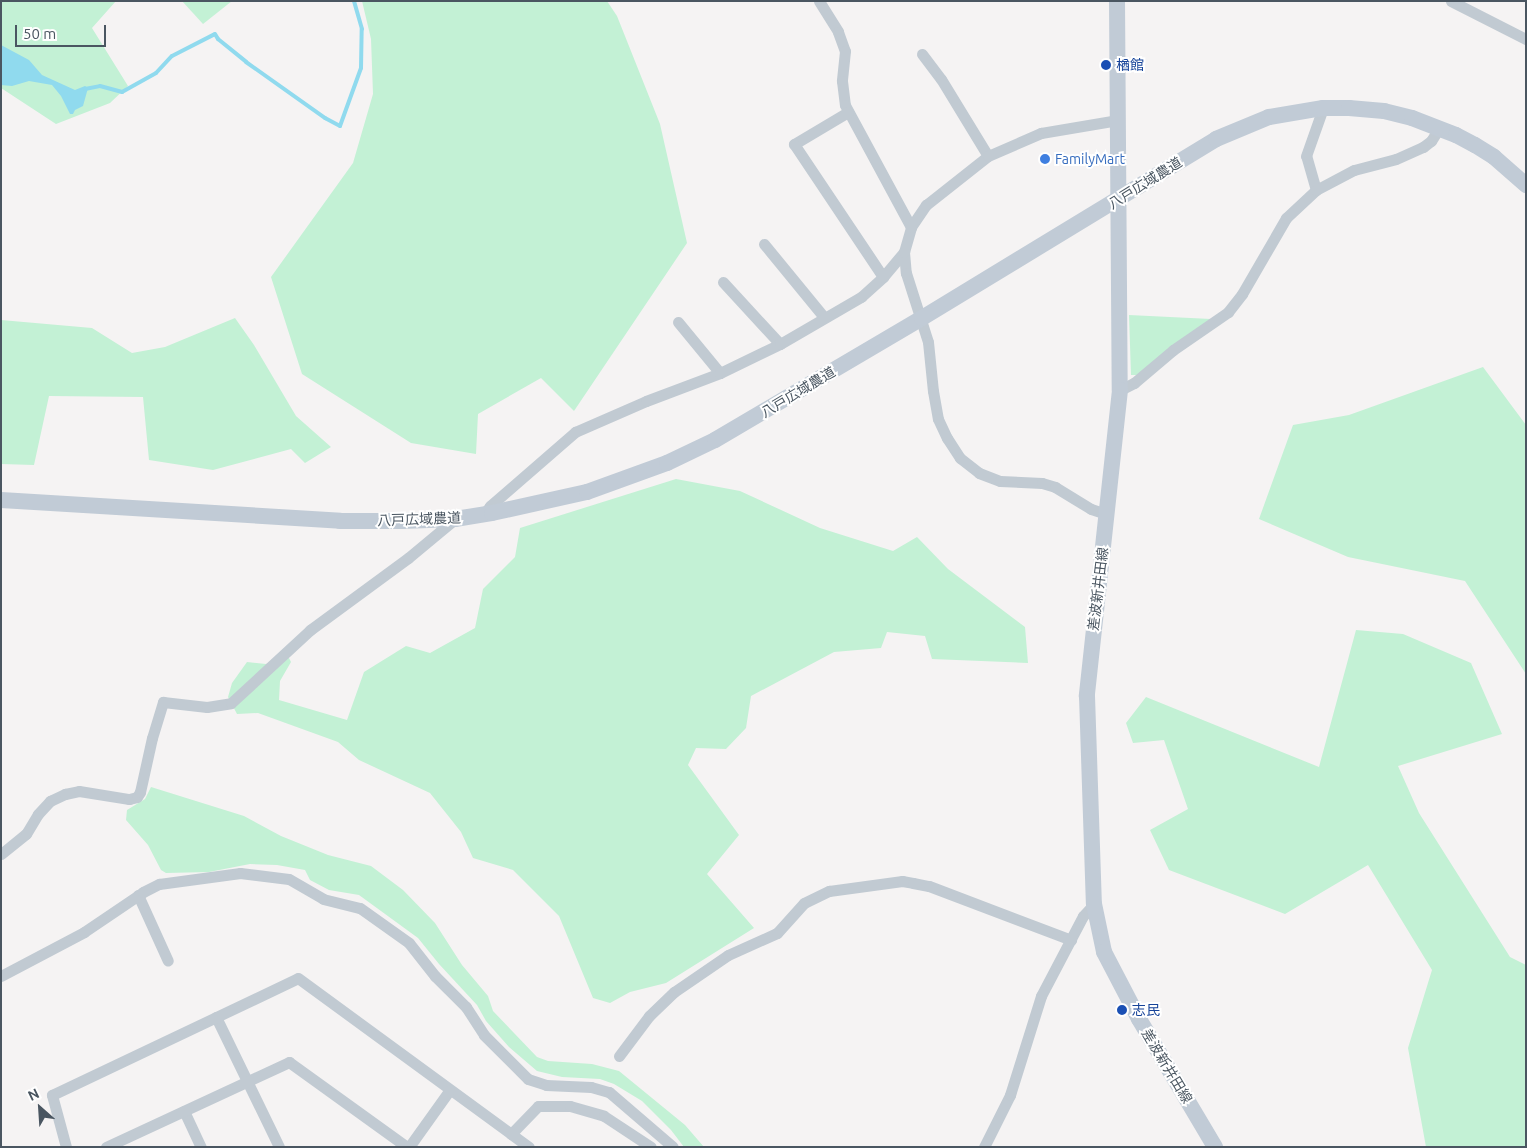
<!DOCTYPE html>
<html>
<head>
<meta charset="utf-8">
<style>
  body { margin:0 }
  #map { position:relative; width:1527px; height:1148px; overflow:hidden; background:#f5f3f3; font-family:Ubuntu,"Noto Sans JP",sans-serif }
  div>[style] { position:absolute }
  .green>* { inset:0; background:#c3f1d5 }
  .water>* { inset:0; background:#90daee }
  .stream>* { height:4px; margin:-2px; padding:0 2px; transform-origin:2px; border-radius:2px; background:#90daee }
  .street>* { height:11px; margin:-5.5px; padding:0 5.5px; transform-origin:5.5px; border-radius:5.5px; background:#c1cad2 }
  .secondary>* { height:16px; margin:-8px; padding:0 8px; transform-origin:8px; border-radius:8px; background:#c1cbd6 }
  .dots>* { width:14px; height:14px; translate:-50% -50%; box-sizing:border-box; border:2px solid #fff; border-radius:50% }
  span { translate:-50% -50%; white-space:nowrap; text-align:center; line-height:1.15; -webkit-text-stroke:4px #fff; paint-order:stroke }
  .transit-label { font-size:14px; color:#164399 }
  .left { translate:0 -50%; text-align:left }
  .shop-label { font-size:14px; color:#366cbe }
  .street-label { font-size:14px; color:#4a5661 }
  .frame { position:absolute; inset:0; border:2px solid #4a5661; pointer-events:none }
  .north { position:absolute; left:15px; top:1083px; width:50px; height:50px; -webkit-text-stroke:4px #fff; paint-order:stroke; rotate:334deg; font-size:14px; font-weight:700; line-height:20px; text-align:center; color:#4a5661 }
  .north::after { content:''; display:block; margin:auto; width:18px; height:22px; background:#4a5661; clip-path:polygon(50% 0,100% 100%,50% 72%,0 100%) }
  .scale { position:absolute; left:15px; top:25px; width:91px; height:22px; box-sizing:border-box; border:2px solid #4a5661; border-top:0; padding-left:6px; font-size:15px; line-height:18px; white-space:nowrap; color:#4a5661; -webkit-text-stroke:4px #fff; paint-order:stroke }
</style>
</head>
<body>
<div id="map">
  <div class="green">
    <i style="clip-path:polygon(1px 1px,116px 1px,92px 28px,128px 86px,110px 103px,56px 124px,1px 88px)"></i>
    <i style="clip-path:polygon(182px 1px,232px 1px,203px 24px)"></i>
    <i style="clip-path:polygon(362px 1px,607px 1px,617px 16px,660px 124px,687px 243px,574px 411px,541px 378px,478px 414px,476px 454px,411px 443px,302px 374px,271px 277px,353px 163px,373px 94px,371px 39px)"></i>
    <i style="clip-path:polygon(1129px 315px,1211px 319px,1139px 375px,1131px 375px)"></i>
    <i style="clip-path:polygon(235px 318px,254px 345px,296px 416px,331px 447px,305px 463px,291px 449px,213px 470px,149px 460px,143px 397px,49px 396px,34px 465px,1px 464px,1px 320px,92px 328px,132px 353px,165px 347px)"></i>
    <i style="clip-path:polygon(1483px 367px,1526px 425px,1526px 674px,1465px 581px,1348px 557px,1259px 519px,1293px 425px,1349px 415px)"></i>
    <i style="clip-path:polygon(676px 479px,740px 491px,820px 528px,893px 551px,917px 537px,948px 569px,1025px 627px,1028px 663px,932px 659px,925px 636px,887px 632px,881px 648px,834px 652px,751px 696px,746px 728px,726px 749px,696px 748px,688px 765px,739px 835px,707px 874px,754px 928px,666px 983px,630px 992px,610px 1003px,593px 998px,559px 916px,513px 870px,473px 858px,461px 832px,430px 793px,359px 760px,338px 742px,258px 713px,237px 714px,228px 697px,232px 683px,247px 662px,266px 664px,287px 654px,291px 662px,280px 681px,279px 700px,347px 720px,364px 672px,406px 646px,430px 653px,475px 628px,483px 589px,515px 557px,520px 528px)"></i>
    <i style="clip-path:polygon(1356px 630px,1403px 634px,1471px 663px,1502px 734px,1398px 766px,1419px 813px,1510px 957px,1526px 965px,1526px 1147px,1426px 1147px,1408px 1048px,1432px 970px,1368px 865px,1285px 914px,1169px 870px,1150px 830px,1188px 809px,1164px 740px,1133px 743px,1126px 723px,1146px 697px,1319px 767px)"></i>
    <i style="clip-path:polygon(151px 787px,244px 816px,281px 836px,328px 855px,371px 866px,403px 890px,435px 923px,462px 965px,488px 996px,493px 1011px,537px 1057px,548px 1061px,592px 1064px,619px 1071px,685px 1125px,704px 1147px,684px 1147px,671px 1130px,642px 1101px,614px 1084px,600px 1079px,562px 1077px,537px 1071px,509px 1047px,486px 1021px,477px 1005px,439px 964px,418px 938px,359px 895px,329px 890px,310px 880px,305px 870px,277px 865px,250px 864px,209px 872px,166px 873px,161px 870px,148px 845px,126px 820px,127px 810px,145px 799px)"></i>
  </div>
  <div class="water">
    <i style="clip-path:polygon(1px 45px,29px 60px,42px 75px,75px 90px,85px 86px,88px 88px,83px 106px,75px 110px,73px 114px,70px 114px,61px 96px,52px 85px,29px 81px,12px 86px,1px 85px)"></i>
  </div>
  <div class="stream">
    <i style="left:85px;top:89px;width:15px;rotate:-11deg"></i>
    <i style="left:100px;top:86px;width:23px;rotate:15deg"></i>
    <i style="left:122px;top:92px;width:39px;rotate:-29deg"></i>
    <i style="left:156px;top:73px;width:23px;rotate:-47deg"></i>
    <i style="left:172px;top:56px;width:48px;rotate:-27.1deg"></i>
    <i style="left:215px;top:34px;width:6px;rotate:59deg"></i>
    <i style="left:218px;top:39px;width:36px;rotate:39deg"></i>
    <i style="left:246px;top:62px;width:97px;rotate:35.3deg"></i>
    <i style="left:325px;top:118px;width:17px;rotate:28deg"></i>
    <i style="left:340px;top:126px;width:62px;rotate:-70.1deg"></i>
    <i style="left:361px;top:68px;width:39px;rotate:-89deg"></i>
    <i style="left:362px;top:29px;width:29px;rotate:-106deg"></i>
  </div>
  <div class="street">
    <i style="left:819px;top:1px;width:36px;rotate:58deg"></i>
    <i style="left:838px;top:32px;width:20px;rotate:70deg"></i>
    <i style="left:845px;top:51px;width:30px;rotate:96deg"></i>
    <i style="left:842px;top:81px;width:24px;rotate:83deg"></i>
    <i style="left:845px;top:105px;width:139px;rotate:61.6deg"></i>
    <i style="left:1451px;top:1px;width:84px;rotate:26.9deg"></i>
    <i style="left:922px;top:54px;width:31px;rotate:53deg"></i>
    <i style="left:941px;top:79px;width:90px;rotate:58.6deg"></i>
    <i style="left:848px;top:112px;width:63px;rotate:149.3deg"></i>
    <i style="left:794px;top:144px;width:160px;rotate:56.2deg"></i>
    <i style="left:1316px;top:190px;width:35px;rotate:-106deg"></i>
    <i style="left:1306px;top:156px;width:51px;rotate:-70.5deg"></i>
    <i style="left:764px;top:244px;width:94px;rotate:50.6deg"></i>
    <i style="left:904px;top:252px;width:21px;rotate:85deg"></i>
    <i style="left:906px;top:273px;width:72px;rotate:72.3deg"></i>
    <i style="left:928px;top:342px;width:49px;rotate:84.2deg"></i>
    <i style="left:933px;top:391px;width:28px;rotate:80deg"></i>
    <i style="left:938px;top:419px;width:21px;rotate:65deg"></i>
    <i style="left:947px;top:438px;width:24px;rotate:57deg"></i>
    <i style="left:960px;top:458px;width:24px;rotate:38deg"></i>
    <i style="left:979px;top:473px;width:22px;rotate:21deg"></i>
    <i style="left:1000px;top:481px;width:42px;rotate:2.7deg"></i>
    <i style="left:1042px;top:483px;width:14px;rotate:17deg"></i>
    <i style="left:1055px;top:487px;width:42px;rotate:31.4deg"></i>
    <i style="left:1091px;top:509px;width:16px;rotate:18deg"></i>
    <i style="left:723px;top:282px;width:84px;rotate:47.4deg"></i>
    <i style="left:678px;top:322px;width:66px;rotate:50.5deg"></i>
    <i style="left:1120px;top:390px;width:16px;rotate:-27deg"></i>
    <i style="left:1134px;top:383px;width:51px;rotate:-40.2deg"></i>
    <i style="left:1173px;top:350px;width:67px;rotate:-34.6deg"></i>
    <i style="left:1228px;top:312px;width:23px;rotate:-52deg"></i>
    <i style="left:1242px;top:294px;width:88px;rotate:-59.9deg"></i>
    <i style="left:1286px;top:218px;width:41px;rotate:-43deg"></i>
    <i style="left:1316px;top:190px;width:43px;rotate:-27.8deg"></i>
    <i style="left:1354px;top:170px;width:43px;rotate:-14.7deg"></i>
    <i style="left:1396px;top:159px;width:30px;rotate:-24deg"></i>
    <i style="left:1423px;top:147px;width:10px;rotate:-37deg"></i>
    <i style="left:1431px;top:141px;width:15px;rotate:-58deg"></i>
    <i style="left:484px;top:514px;width:10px;rotate:-53deg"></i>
    <i style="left:490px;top:506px;width:113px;rotate:-41deg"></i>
    <i style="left:575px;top:432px;width:77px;rotate:-23.6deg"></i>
    <i style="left:646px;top:401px;width:79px;rotate:-20.7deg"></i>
    <i style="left:720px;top:373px;width:67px;rotate:-25.8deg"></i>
    <i style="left:780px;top:344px;width:94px;rotate:-30.1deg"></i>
    <i style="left:861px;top:297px;width:30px;rotate:-42deg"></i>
    <i style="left:883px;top:277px;width:33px;rotate:-50deg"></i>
    <i style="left:904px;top:252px;width:26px;rotate:-74deg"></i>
    <i style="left:911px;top:227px;width:27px;rotate:-56deg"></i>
    <i style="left:926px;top:205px;width:79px;rotate:-38.3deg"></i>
    <i style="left:988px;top:156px;width:58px;rotate:-23.5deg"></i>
    <i style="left:1041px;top:133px;width:78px;rotate:-9.6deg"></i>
    <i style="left:1px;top:854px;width:32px;rotate:-39deg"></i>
    <i style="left:26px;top:834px;width:23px;rotate:-59deg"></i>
    <i style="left:38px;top:814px;width:18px;rotate:-47deg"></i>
    <i style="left:50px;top:801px;width:17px;rotate:-25deg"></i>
    <i style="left:65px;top:794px;width:14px;rotate:-12deg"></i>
    <i style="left:79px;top:791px;width:51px;rotate:9.1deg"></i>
    <i style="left:129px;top:799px;width:8px;rotate:-14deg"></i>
    <i style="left:137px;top:797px;width:6px;rotate:-59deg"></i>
    <i style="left:140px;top:792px;width:55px;rotate:-77.5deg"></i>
    <i style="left:152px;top:738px;width:38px;rotate:-73deg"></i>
    <i style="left:163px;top:702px;width:44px;rotate:6.5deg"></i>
    <i style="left:207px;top:707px;width:24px;rotate:-9deg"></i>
    <i style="left:231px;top:703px;width:108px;rotate:-42.7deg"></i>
    <i style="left:310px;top:630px;width:122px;rotate:-36.3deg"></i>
    <i style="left:408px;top:558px;width:61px;rotate:-39.7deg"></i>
    <i style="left:138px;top:895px;width:72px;rotate:65.6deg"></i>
    <i style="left:1px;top:976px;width:94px;rotate:-27.9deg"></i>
    <i style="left:84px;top:932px;width:71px;rotate:-34.1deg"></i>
    <i style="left:143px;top:892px;width:18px;rotate:-27deg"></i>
    <i style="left:159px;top:884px;width:82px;rotate:-7.7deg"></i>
    <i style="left:240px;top:873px;width:49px;rotate:7deg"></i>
    <i style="left:289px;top:879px;width:39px;rotate:30deg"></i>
    <i style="left:323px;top:899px;width:38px;rotate:14deg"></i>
    <i style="left:360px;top:908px;width:60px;rotate:35.5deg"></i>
    <i style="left:409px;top:943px;width:42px;rotate:51.8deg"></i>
    <i style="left:435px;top:976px;width:44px;rotate:45deg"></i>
    <i style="left:466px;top:1007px;width:33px;rotate:57deg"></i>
    <i style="left:484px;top:1035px;width:62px;rotate:45deg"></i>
    <i style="left:528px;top:1079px;width:19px;rotate:18deg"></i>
    <i style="left:546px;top:1085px;width:45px;rotate:2.5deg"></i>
    <i style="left:591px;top:1087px;width:19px;rotate:16deg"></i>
    <i style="left:609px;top:1092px;width:84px;rotate:40.7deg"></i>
    <i style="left:216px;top:1017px;width:144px;rotate:64.1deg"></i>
    <i style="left:619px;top:1056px;width:50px;rotate:-53.1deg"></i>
    <i style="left:649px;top:1016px;width:35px;rotate:-44deg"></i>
    <i style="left:674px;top:992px;width:65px;rotate:-34.4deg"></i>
    <i style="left:728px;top:955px;width:54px;rotate:-24.2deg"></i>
    <i style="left:777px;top:933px;width:40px;rotate:-48deg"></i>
    <i style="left:804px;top:903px;width:28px;rotate:-26deg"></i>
    <i style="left:829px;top:891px;width:74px;rotate:-7.8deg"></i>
    <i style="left:902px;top:881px;width:11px;rotate:10deg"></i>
    <i style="left:913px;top:883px;width:16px;rotate:11deg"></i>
    <i style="left:929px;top:886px;width:152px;rotate:20.8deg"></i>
    <i style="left:184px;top:1111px;width:40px;rotate:65deg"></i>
    <i style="left:511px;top:1134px;width:39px;rotate:-46deg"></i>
    <i style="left:538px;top:1106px;width:32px"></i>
    <i style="left:570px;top:1106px;width:35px;rotate:16deg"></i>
    <i style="left:604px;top:1116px;width:56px;rotate:33.4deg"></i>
    <i style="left:66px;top:1147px;width:54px;rotate:-105.1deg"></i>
    <i style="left:52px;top:1095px;width:272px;rotate:-25.4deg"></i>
    <i style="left:298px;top:978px;width:286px;rotate:36.2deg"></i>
    <i style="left:106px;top:1147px;width:202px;rotate:-24.9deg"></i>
    <i style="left:289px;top:1062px;width:145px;rotate:35.8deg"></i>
    <i style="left:409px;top:1147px;width:69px;rotate:-54.5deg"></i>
    <i style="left:984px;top:1147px;width:58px;rotate:-63.4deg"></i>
    <i style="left:1010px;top:1095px;width:104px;rotate:-72.6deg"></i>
    <i style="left:1041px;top:996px;width:90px;rotate:-62.3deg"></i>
    <i style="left:1083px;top:916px;width:16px;rotate:-47deg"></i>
  </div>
  <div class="secondary">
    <i style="left:1117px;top:1px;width:389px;rotate:89.6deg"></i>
    <i style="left:1120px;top:390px;width:308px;rotate:96.2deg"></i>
    <i style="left:1087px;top:696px;width:208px;rotate:88.1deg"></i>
    <i style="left:1094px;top:904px;width:49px;rotate:78.2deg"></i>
    <i style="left:1104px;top:952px;width:76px;rotate:62.4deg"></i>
    <i style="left:1139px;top:1019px;width:149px;rotate:59.3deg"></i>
    <i style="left:1px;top:500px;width:340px;rotate:3.5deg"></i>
    <i style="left:340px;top:521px;width:62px"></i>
    <i style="left:402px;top:521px;width:53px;rotate:-2.2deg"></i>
    <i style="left:455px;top:519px;width:37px;rotate:-9deg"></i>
    <i style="left:492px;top:513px;width:97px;rotate:-12.5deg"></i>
    <i style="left:587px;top:492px;width:85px;rotate:-19.9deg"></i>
    <i style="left:667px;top:463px;width:53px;rotate:-25.6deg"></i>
    <i style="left:715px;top:440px;width:240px;rotate:-30.5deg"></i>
    <i style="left:922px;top:318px;width:344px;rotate:-31.3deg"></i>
    <i style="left:1216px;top:139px;width:57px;rotate:-22.5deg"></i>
    <i style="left:1269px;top:117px;width:55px;rotate:-9.5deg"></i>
    <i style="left:1323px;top:108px;width:26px"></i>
    <i style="left:1349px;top:108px;width:35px;rotate:5deg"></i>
    <i style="left:1384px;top:111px;width:29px;rotate:14deg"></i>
    <i style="left:1412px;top:118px;width:47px;rotate:21.1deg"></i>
    <i style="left:1456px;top:135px;width:21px;rotate:28deg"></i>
    <i style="left:1475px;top:145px;width:22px;rotate:32deg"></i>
    <i style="left:1494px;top:157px;width:43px;rotate:41.2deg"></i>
  </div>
  <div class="dots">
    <i style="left:1106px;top:65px;background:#1a4fb4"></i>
    <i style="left:1045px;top:159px;background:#3f7fe0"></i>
    <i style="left:1122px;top:1010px;background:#1a4fb4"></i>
  </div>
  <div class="transit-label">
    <span class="left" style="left:1116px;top:65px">楢館</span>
    <span class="left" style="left:1132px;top:1010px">志民</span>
  </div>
  <div class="shop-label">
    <span class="left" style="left:1055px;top:159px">FamilyMart</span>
  </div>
  <div class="street-label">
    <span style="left:1145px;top:183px;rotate:-32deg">八戸広域農道</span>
    <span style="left:798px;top:392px;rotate:-31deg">八戸広域農道</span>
    <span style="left:419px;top:519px;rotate:-2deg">八戸広域農道</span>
    <span style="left:1098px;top:589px;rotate:-83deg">差波新井田線</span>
    <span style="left:1167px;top:1066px;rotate:59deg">差波新井田線</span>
  </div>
  <div class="frame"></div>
  <div class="north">N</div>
  <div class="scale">50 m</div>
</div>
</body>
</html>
